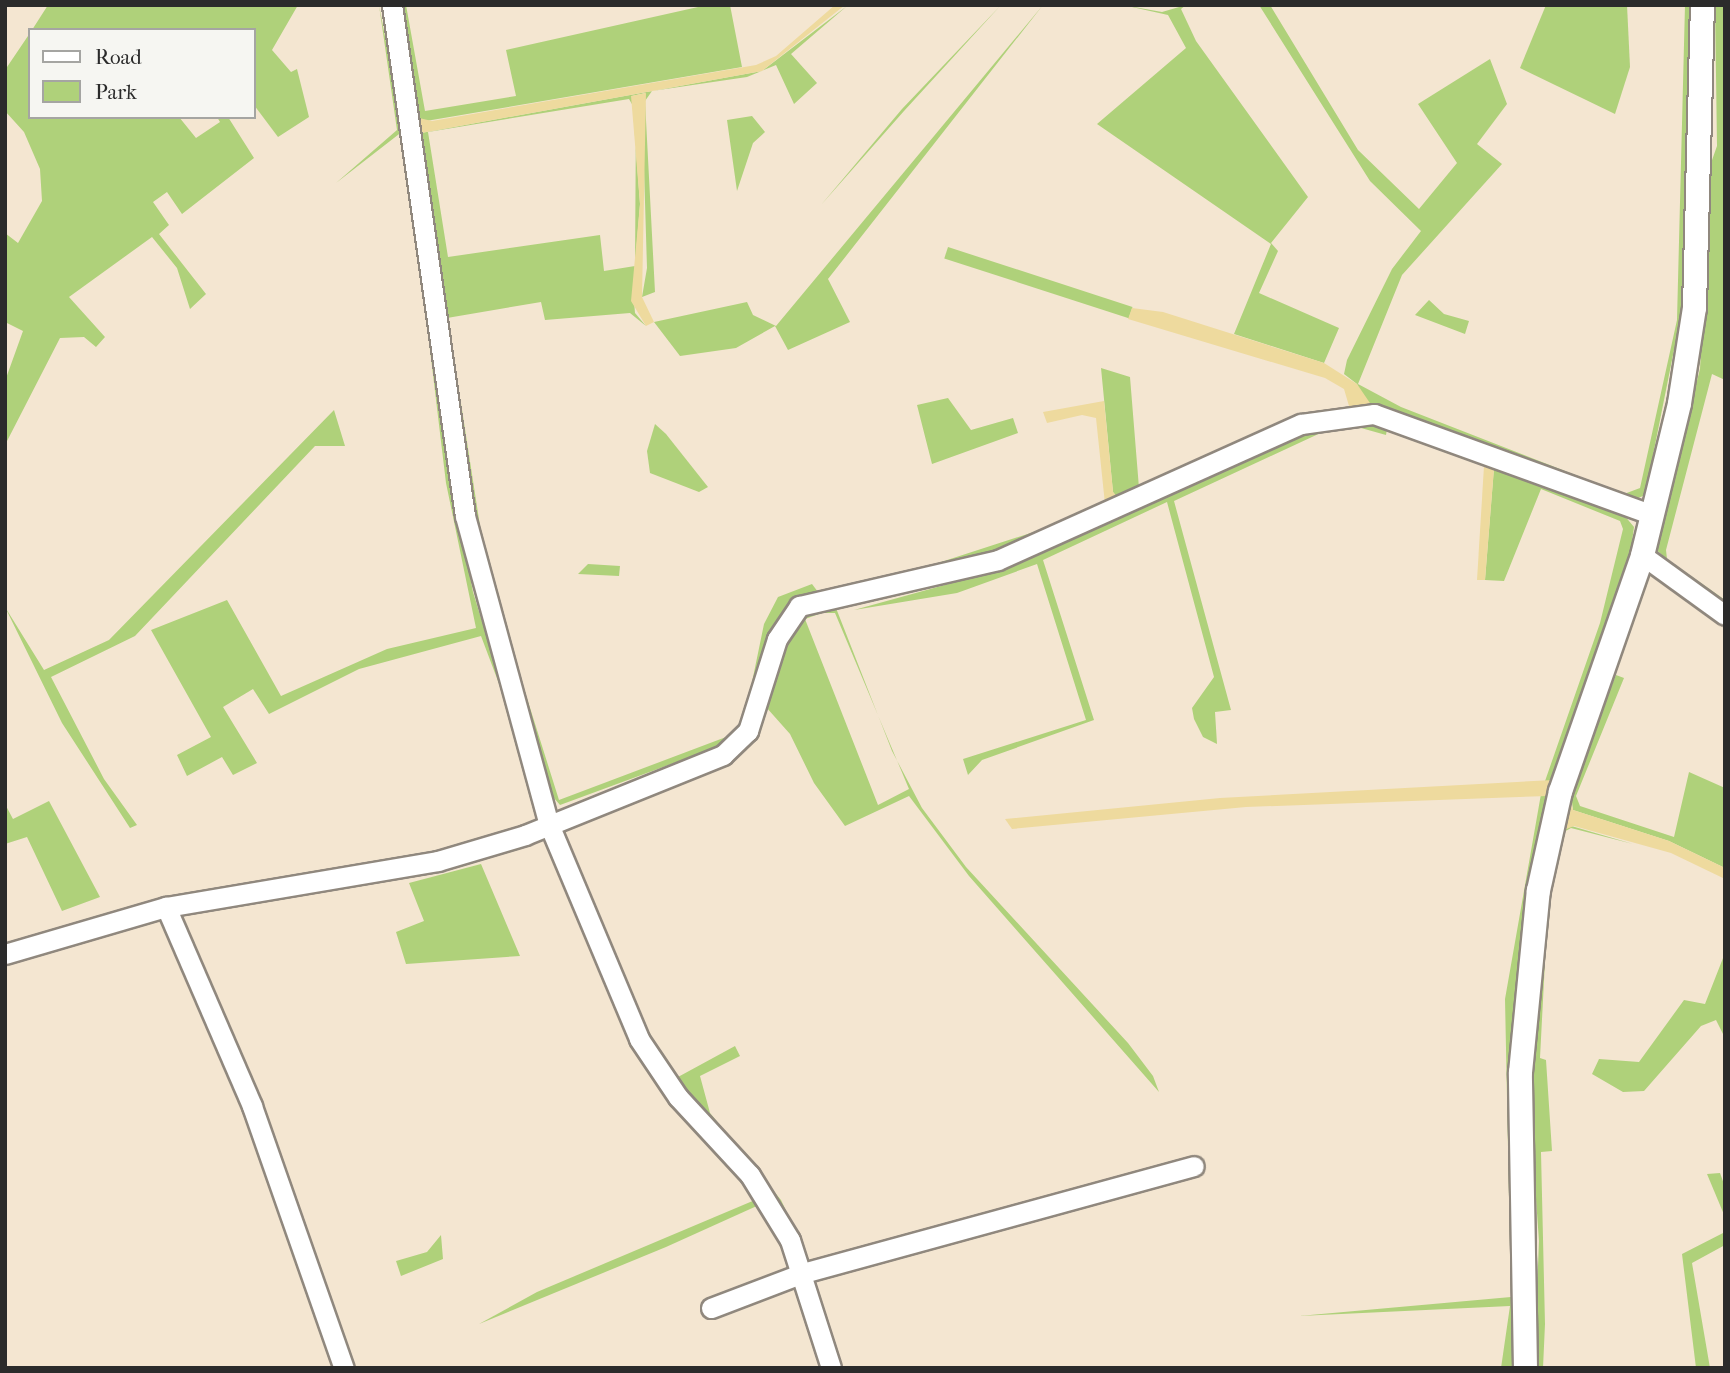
<!DOCTYPE html>
<html>
<head>
<meta charset="utf-8">
<style>
  body { margin:0 }
  #map { position:relative; width:1730px; height:1373px; overflow:hidden; background:#f4e6d1; font-family:"IM FELL French Canon",serif }
  div>[style] { position:absolute }
  .green>* { inset:0; background:#afd17a; transform-origin:0 0 }
  .sand>* { inset:0; background:#eeda9e }
  .roads { filter:drop-shadow(2px 0 #90887e) drop-shadow(-2px 0 #90887e) drop-shadow(0 2px #90887e) drop-shadow(0 -2px #90887e) }
  .minor>* { height:19px; margin:-9.5px; padding:0 9.5px; transform-origin:9.5px; border-radius:9.5px; background:#fff }
  .tertiary>* { height:23px; margin:-11.5px; padding:0 11.5px; transform-origin:11.5px; border-radius:11.5px; background:#fff }
  span { translate:-50% -50%; white-space:nowrap; text-align:center; line-height:1.15; -webkit-text-stroke:5px #f6f6f2; paint-order:stroke }
  .frame { position:absolute; inset:0; border:7px solid #2b2b2b; pointer-events:none }
  .legend { position:absolute; left:28px; top:28px; width:228px; height:91px; box-sizing:border-box; background:#f6f6f2; border:2px solid #a5a5a2; margin:0; padding:9px 12px; list-style:none; font-size:21px; color:#2b2b2b }
  .legend li { display:flex; align-items:center; gap:14px; height:35px }
  .legend b { width:35px; border:2px solid #a5a5a2 }
</style>
</head>
<body>
<div id="map">
  <div class="green">
    <i style="clip-path:polygon(48px 5px,298px 5px,272px 50px,291px 72px,297px 69px,309px 117px,278px 137px,254px 105px,254px 30px,32px 30px)"></i>
    <i style="clip-path:polygon(379px 5px,403px 131px,336px 183px,397px 130px)"></i>
    <i style="clip-path:polygon(398px 5px,406px 5px,425px 111px,516px 96px,506px 50px,707px 5px,730px 5px,742px 67px,426px 121px,419px 118px)"></i>
    <i style="clip-path:polygon(1001px 5px,904px 111px,821px 205px,902px 109px)"></i>
    <i style="clip-path:polygon(1043px 5px,828px 279px,850px 322px,788px 350px,775px 326px,736px 348px,680px 356px,654px 322px,747px 302px,753px 315px,776px 326px)"></i>
    <i style="clip-path:polygon(1123px 5px,1162px 12px,1186px 5px,1181px 9px,1196px 41px,1308px 197px,1271px 243px,1278px 251px,1259px 293px,1339px 328px,1324px 363px,1234px 334px,1271px 244px,1097px 124px,1186px 48px,1168px 15px)"></i>
    <i style="clip-path:polygon(1259px 5px,1270px 5px,1358px 150px,1419px 209px,1457px 163px,1418px 104px,1490px 59px,1507px 104px,1477px 144px,1502px 164px,1402px 275px,1358px 384px,1401px 407px,1624px 494px,1640px 488px,1677px 320px,1685px 5px,1692px 5px,1686px 290px,1645px 495px,1634px 500px,1364px 402px,1357px 384px,1344px 374px,1347px 360px,1392px 269px,1421px 231px,1370px 181px)"></i>
    <i style="clip-path:polygon(1546px 5px,1627px 5px,1630px 67px,1615px 114px,1520px 68px)"></i>
    <i style="clip-path:polygon(1715px 5px,1725px 5px,1725px 380px,1712px 374px,1666px 550px,1667px 559px,1725px 600px,1725px 609px,1654px 548px,1700px 369px,1711px 163px,1717px 146px)"></i>
    <i style="clip-path:polygon(evenodd,847px 6px,791px 54px,817px 83px,794px 104px,776px 65px,747px 77px,652px 91px,645px 101px,655px 292px,642px 297px,647px 268px,642px 102px,645px 93px,632px 96px,640px 204px,633px 290px,635px 313px,646px 326px,630px 313px,545px 320px,541px 302px,447px 318px,421px 133px,762px 71px,847px 6px,629px 99px,636px 111px,635px 266px,604px 271px,600px 235px,448px 257px,428px 132px,629px 99px)"></i>
    <i style="clip-path:polygon(30px 33px,30px 117px,179px 117px,196px 138px,220px 122px,217px 117px,228px 117px,254px 158px,182px 214px,167px 192px,153px 202px,169px 225px,159px 234px,206px 294px,190px 309px,177px 268px,152px 237px,69px 297px,105px 337px,96px 347px,84px 337px,60px 338px,5px 445px,5px 381px,23px 331px,5px 322px,5px 233px,18px 243px,42px 201px,40px 169px,24px 132px,5px 111px,5px 70px)"></i>
    <i style="clip-path:polygon(752px 116px,765px 132px,753px 143px,737px 191px,727px 120px)"></i>
    <i style="clip-path:polygon(406px 150px,460px 525px,473px 592px,510px 713px,481px 636px,359px 669px,269px 714px,253px 689px,223px 707px,257px 763px,233px 775px,222px 757px,187px 776px,177px 755px,211px 737px,151px 630px,227px 600px,281px 696px,387px 649px,476px 628px,446px 483px)"></i>
    <i style="left:948px;top:247px;width:194px;height:12px;rotate:18deg"></i>
    <i style="clip-path:polygon(1429px 300px,1444px 314px,1469px 321px,1465px 334px,1415px 315px)"></i>
    <i style="clip-path:polygon(1101px 368px,1130px 377px,1139px 488px,1303px 415px,1349px 409px,1121px 502px,1113px 492px)"></i>
    <i style="clip-path:polygon(948px 398px,971px 430px,1013px 418px,1018px 433px,932px 464px,917px 405px)"></i>
    <i style="clip-path:polygon(461px 403px,487px 571px,559px 800px,734px 734px,745px 716px,764px 624px,778px 597px,812px 584px,818px 592px,904px 574px,1108px 508px,981px 559px,799px 598px,773px 627px,748px 718px,731px 742px,560px 805px,547px 790px,498px 633px,468px 500px)"></i>
    <i style="clip-path:polygon(334px 410px,345px 446px,315px 446px,135px 636px,51px 677px,104px 779px,137px 825px,130px 828px,62px 723px,5px 607px,44px 670px,109px 640px)"></i>
    <i style="clip-path:polygon(1364px 421px,1387px 429px,1386px 435px,1361px 428px,1327px 430px,1174px 501px,1231px 710px,1215px 712px,1217px 744px,1203px 737px,1194px 719px,1192px 708px,1214px 677px,1167px 502px,1043px 560px,1094px 720px,982px 760px,968px 775px,963px 759px,1086px 720px,1037px 564px,957px 593px,854px 610px,1010px 567px,1319px 427px)"></i>
    <i style="clip-path:polygon(655px 424px,666px 434px,708px 487px,699px 492px,650px 473px,647px 451px)"></i>
    <i style="clip-path:polygon(1494px 468px,1624px 515px,1634px 527px,1630px 557px,1553px 780px,1544px 784px,1600px 623px,1623px 529px,1620px 521px,1541px 489px,1504px 581px,1485px 580px)"></i>
    <i style="clip-path:polygon(588px 564px,620px 566px,619px 576px,578px 574px)"></i>
    <i style="clip-path:polygon(evenodd,836px 608px,892px 751px,922px 808px,966px 867px,1128px 1043px,1153px 1076px,1159px 1092px,969px 876px,909px 796px,845px 826px,814px 783px,790px 734px,766px 707px,783px 645px,803px 615px,836px 608px,822px 613px,835px 613px,909px 789px,878px 805px,805px 619px,822px 613px)"></i>
    <i style="clip-path:polygon(1616px 675px,1624px 678px,1576px 796px,1580px 806px,1674px 837px,1689px 772px,1725px 788px,1725px 868px,1669px 841px,1573px 810px,1570px 787px)"></i>
    <i style="clip-path:polygon(729px 760px,576px 821px,566px 829px,564px 842px,626px 991px,664px 1062px,678px 1077px,735px 1046px,740px 1056px,700px 1076px,710px 1113px,781px 1200px,813px 1268px,1089px 1191px,1090px 1199px,816px 1276px,806px 1267px,758px 1178px,680px 1090px,647px 1041px,578px 892px,559px 836px,569px 820px)"></i>
    <i style="clip-path:polygon(1541px 794px,1548px 796px,1529px 900px,1516px 1368px,1501px 1368px,1510px 1306px,1299px 1316px,1511px 1297px,1505px 999px)"></i>
    <i style="clip-path:polygon(49px 801px,100px 897px,62px 911px,27px 837px,5px 844px,5px 804px,13px 819px)"></i>
    <i style="clip-path:polygon(1568px 825px,1633px 844px,1571px 828px,1562px 833px,1548px 903px,1540px 1058px,1546px 1060px,1552px 1151px,1541px 1152px,1545px 1324px,1543px 1368px,1534px 1368px,1539px 1241px,1527px 1073px,1535px 974px,1559px 832px)"></i>
    <i style="clip-path:polygon(481px 864px,520px 956px,406px 964px,396px 932px,424px 921px,409px 883px)"></i>
    <i style="clip-path:polygon(1725px 953px,1725px 1038px,1716px 1020px,1701px 1026px,1644px 1091px,1623px 1092px,1592px 1074px,1599px 1059px,1639px 1062px,1684px 1000px,1705px 1004px)"></i>
    <i style="clip-path:polygon(1720px 1173px,1725px 1187px,1725px 1217px,1707px 1174px)"></i>
    <i style="clip-path:polygon(755px 1200px,759px 1205px,666px 1247px,479px 1324px,537px 1292px)"></i>
    <i style="clip-path:polygon(1725px 1232px,1725px 1245px,1692px 1263px,1710px 1368px,1696px 1368px,1682px 1254px)"></i>
    <i style="clip-path:polygon(441px 1235px,443px 1259px,401px 1276px,396px 1261px,427px 1252px)"></i>
  </div>
  <div class="sand">
    <i style="clip-path:polygon(835px 5px,845px 5px,762px 71px,421px 133px,419px 118px,432px 121px,756px 65px,776px 56px)"></i>
    <i style="clip-path:polygon(646px 93px,642px 297px,654px 322px,646px 326px,631px 301px,640px 204px,631px 96px)"></i>
    <i style="clip-path:polygon(1132px 308px,1163px 312px,1324px 363px,1357px 384px,1372px 406px,1349px 406px,1344px 389px,1325px 378px,1128px 319px)"></i>
    <i style="clip-path:polygon(1104px 401px,1113px 492px,1121px 502px,1105px 504px,1096px 418px,1082px 415px,1047px 423px,1043px 412px)"></i>
    <i style="clip-path:polygon(1484px 466px,1494px 468px,1485px 580px,1477px 580px)"></i>
    <i style="clip-path:polygon(1553px 780px,1548px 796px,1246px 807px,1012px 829px,1005px 819px,1220px 798px)"></i>
    <i style="clip-path:polygon(1569px 796px,1573px 810px,1669px 841px,1725px 868px,1725px 879px,1671px 853px,1574px 826px,1559px 832px)"></i>
  </div>
  <div class="roads">
    <div class="minor">
      <i style="left:392px;top:5px;width:516px;rotate:81.87deg"></i>
      <i style="left:465px;top:516px;width:317px;rotate:74.8deg"></i>
      <i style="left:548px;top:822px;width:235px;rotate:67.2deg"></i>
      <i style="left:639px;top:1039px;width:70px;rotate:56.1deg"></i>
      <i style="left:678px;top:1097px;width:106px;rotate:47.3deg"></i>
      <i style="left:750px;top:1175px;width:76px;rotate:58.4deg"></i>
      <i style="left:790px;top:1240px;width:134px;rotate:72.2deg"></i>
      <i style="left:1642px;top:555px;width:102px;rotate:35.9deg"></i>
      <i style="left:166px;top:907px;width:217px;rotate:66.6deg"></i>
      <i style="left:252px;top:1106px;width:278px;rotate:70.7deg"></i>
      <i style="left:5px;top:954px;width:168px;rotate:-16.3deg"></i>
      <i style="left:166px;top:907px;width:276px;rotate:-9.6deg"></i>
      <i style="left:438px;top:861px;width:91px;rotate:-16.6deg"></i>
      <i style="left:525px;top:835px;width:214px;rotate:-22deg"></i>
      <i style="left:723px;top:755px;width:35px;rotate:-44deg"></i>
      <i style="left:748px;top:731px;width:96px;rotate:-72.5deg"></i>
      <i style="left:777px;top:639px;width:40px;rotate:-56deg"></i>
      <i style="left:799px;top:606px;width:204px;rotate:-13deg"></i>
      <i style="left:998px;top:560px;width:332px;rotate:-24.2deg"></i>
      <i style="left:1301px;top:424px;width:74px;rotate:-7.8deg"></i>
      <i style="left:1374px;top:414px;width:294px;rotate:19.9deg"></i>
      <i style="left:711px;top:1308px;width:98px;rotate:-20.8deg"></i>
      <i style="left:803px;top:1273px;width:405px;rotate:-15.3deg"></i>
    </div>
    <div class="tertiary">
      <i style="left:1525px;top:1368px;width:296px;rotate:-91deg"></i>
      <i style="left:1520px;top:1072px;width:183px;rotate:-84.4deg"></i>
      <i style="left:1538px;top:890px;width:101px;rotate:-77.5deg"></i>
      <i style="left:1560px;top:791px;width:250px;rotate:-70.8deg"></i>
      <i style="left:1642px;top:555px;width:156px;rotate:-76.3deg"></i>
      <i style="left:1679px;top:403px;width:97px;rotate:-81.1deg"></i>
      <i style="left:1694px;top:307px;width:302px;rotate:-88.5deg"></i>
    </div>
  </div>
  <div class="frame"></div>
  <ul class="legend">
  <li><b style="height:9px;background:#fff"></b>Road</li>
  <li><b style="height:19px;background:#afd17a"></b>Park</li>
  </ul>
</div>
</body>
</html>
